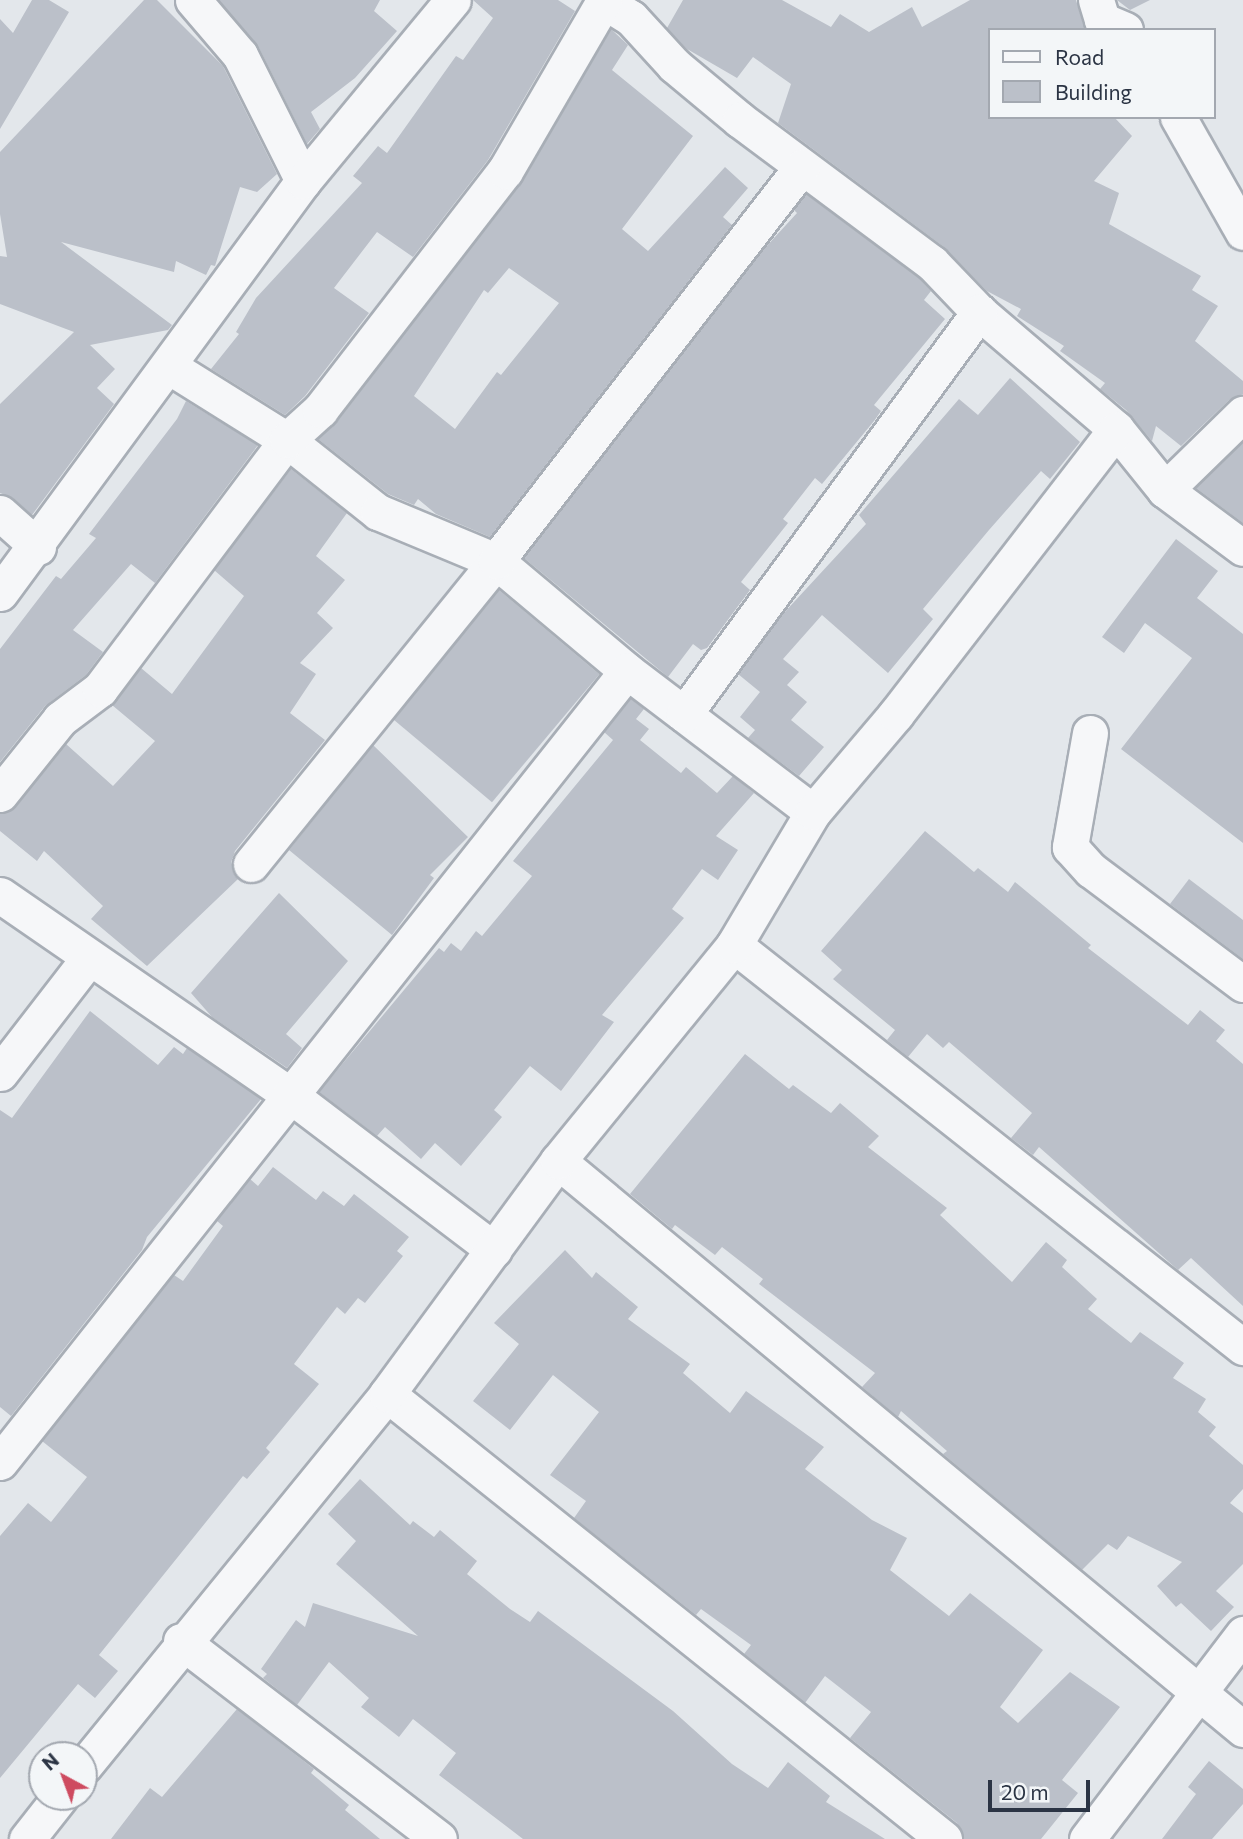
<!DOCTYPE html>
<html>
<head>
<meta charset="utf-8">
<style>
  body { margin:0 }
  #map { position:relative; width:1243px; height:1839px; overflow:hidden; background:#e3e7eb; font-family:Commissioner,sans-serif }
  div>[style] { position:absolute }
  .building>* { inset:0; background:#bbc0c9; transform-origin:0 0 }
  .roads { filter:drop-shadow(2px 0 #a8aeb6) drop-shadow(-2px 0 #a8aeb6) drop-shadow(0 2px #a8aeb6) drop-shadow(0 -2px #a8aeb6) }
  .minor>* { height:35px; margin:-17.5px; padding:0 17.5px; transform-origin:17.5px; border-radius:17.5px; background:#f6f7f9 }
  span { translate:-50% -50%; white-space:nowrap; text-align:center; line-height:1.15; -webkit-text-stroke:5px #f3f6f8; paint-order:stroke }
  .legend { position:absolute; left:988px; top:28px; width:228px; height:91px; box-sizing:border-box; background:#f3f6f8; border:2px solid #a3a8b0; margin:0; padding:9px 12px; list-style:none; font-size:21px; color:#2b3444 }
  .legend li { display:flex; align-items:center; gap:14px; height:35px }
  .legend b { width:35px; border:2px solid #a3a8b0 }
  .north { position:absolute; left:28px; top:1741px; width:70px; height:70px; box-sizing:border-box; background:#f3f6f8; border:2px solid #a3a8b0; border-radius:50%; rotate:319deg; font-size:19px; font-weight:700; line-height:28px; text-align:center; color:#2b3444 }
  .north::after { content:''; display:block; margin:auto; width:24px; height:32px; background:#ce4b60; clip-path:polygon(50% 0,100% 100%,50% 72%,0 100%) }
  .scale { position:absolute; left:988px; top:1780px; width:102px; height:32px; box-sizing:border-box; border:4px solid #2b3444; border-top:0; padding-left:9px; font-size:21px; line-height:24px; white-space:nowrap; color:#2b3444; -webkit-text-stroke:5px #f3f6f8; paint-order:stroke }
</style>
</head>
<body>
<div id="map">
  <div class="building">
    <i style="clip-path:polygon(32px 0,49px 0,69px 12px,0 129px,0 19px,13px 33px)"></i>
    <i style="clip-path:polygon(144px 0,157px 0,223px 66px,277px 174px,257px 192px,240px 187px,215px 266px,211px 265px,206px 275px,176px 261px,174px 272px,61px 242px,172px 325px,168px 330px,90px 345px,115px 369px,97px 388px,114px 404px,32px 515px,13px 498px,0 493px,0 404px,74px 332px,0 304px,0 256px,7px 257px,0 214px,0 152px)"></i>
    <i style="clip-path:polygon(219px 0,380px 0,374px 11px,397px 31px,355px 78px,311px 112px,320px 129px,307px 144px,258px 46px)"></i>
    <i style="clip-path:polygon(473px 0,558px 0,575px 11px,488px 160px,413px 257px,377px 232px,334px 288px,369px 313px,305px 396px,285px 415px,211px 369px,239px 334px,236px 332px,256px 298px,362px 183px,353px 176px,378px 146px,387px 153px,456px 56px,463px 60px,493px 18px)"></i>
    <i style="clip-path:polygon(683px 0,782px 0,831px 27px,840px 14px,869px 32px,912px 7px,922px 27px,970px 0,1076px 0,1085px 30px,989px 30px,989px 117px,1114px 117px,1132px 136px,1094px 181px,1119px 193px,1109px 224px,1201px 276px,1192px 290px,1218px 306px,1195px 341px,1243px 381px,1243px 394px,1229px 400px,1181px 446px,1156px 426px,1152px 441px,1126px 410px,1100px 389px,1105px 383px,1060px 351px,1064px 346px,1017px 316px,1021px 309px,987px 291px,944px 247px,778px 123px,791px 84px,753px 57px,737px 78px,687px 49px,667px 28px)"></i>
    <i style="clip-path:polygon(1117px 0,1150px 0,1130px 10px)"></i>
    <i style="clip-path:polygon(evenodd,611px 29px,628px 45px,612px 70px,693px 136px,622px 229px,648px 251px,725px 167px,748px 188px,723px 217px,732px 225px,490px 537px,436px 514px,418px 499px,414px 505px,388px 494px,318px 439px,336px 422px,521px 183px,611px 29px,509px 268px,559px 303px,501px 375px,497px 372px,455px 429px,414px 396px,484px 290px,488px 293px,509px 268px)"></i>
    <i style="clip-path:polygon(806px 194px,919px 278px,931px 291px,924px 300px,945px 319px,874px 405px,881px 411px,874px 421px,822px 484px,815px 478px,783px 519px,788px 523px,741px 582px,750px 590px,707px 648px,701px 650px,693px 644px,668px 677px,524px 558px,763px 250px,797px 213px,794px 210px)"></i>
    <i style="clip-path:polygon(1010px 378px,1080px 442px,1050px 479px,1041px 471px,989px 530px,923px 609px,933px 619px,888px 673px,822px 615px,783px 659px,799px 672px,787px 685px,807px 702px,791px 720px,824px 747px,799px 776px,748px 738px,755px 730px,740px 717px,760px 692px,738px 674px,782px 615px,866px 524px,859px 515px,959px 399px,978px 415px)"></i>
    <i style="clip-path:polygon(186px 401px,258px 445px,155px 583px,131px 564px,73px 630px,103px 652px,86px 675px,45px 706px,0 762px,0 649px,56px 576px,61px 579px,96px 538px,89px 534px,177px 419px)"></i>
    <i style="clip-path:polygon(1243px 442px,1243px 523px,1196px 488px)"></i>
    <i style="clip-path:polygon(291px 469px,347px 513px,316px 556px,345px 580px,317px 613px,333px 628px,300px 663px,316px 674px,290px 713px,325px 740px,235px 851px,231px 862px,238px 879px,147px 966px,91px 919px,103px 906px,44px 851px,37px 861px,0 831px,0 814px,16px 807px,66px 744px,113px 786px,155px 741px,112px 705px,141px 668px,172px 694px,244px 596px,214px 570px)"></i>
    <i style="clip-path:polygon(1176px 539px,1218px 571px,1197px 598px,1243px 634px,1243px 843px,1121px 749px,1192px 658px,1145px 623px,1124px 653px,1102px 637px)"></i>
    <i style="left:499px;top:590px;width:131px;height:167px;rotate:40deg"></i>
    <i style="clip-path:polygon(631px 699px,644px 709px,636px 719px,649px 729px,640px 740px,681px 773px,686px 767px,717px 793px,733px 776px,754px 793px,716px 836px,738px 850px,718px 880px,702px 869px,672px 909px,684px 918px,602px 1015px,614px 1022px,561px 1091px,530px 1066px,494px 1110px,502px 1117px,461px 1166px,435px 1143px,421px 1159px,385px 1127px,377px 1136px,319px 1092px,439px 948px,444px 952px,451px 943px,461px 951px,476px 931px,482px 936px,532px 876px,513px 861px,613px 740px,604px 732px)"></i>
    <i style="clip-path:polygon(373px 745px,468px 837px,430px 875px,434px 878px,392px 935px,289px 850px)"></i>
    <i style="clip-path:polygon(925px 831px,974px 872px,978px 868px,1008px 892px,1015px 882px,1091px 945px,1088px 948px,1188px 1025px,1200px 1010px,1225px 1030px,1216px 1041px,1243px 1064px,1243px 1306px,1191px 1258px,1178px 1270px,1039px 1147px,1033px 1155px,1011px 1138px,1032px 1113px,949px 1042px,943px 1048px,927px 1034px,908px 1057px,887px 1040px,895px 1030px,833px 979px,842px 970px,821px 951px)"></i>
    <i style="clip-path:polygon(1189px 879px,1243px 920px,1243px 959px,1170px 904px)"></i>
    <i style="clip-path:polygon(279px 893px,348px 961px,286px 1034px,302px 1048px,287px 1068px,212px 1017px,191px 993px)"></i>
    <i style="clip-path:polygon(90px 1011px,158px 1065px,174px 1047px,183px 1054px,187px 1048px,261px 1099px,147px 1237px,142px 1250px,11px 1416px,0 1407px,0 1110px,12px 1118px)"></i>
    <i style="clip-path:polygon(745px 1054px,789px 1089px,793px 1085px,831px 1113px,840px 1103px,879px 1136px,868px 1147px,947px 1208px,940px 1215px,1012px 1282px,1046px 1242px,1067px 1260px,1062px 1267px,1097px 1299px,1088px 1309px,1131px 1343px,1140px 1332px,1184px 1363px,1173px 1378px,1206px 1399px,1198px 1412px,1216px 1427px,1209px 1436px,1243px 1465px,1243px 1489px,1230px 1503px,1243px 1513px,1243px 1564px,1216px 1591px,1234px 1607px,1211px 1631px,1181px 1603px,1176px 1607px,1157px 1586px,1182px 1562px,1128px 1536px,1117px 1550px,1108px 1544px,1082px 1570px,943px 1454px,947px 1451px,901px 1411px,898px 1417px,862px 1387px,875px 1373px,759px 1284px,763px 1279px,722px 1247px,715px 1255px,675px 1225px,672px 1229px,630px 1194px)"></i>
    <i style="clip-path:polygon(273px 1167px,316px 1200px,323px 1191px,344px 1206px,354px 1194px,409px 1237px,397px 1251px,403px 1256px,365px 1303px,358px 1298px,345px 1314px,337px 1307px,294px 1364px,319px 1384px,266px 1448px,270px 1452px,247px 1479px,243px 1476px,99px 1655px,118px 1671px,95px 1698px,78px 1684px,0 1778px,0 1536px,28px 1503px,51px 1522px,87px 1477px,42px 1441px,174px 1275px,183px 1281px,223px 1226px,217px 1221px,250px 1179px,258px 1186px)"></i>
    <i style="clip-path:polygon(565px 1250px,592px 1278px,596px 1272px,638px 1307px,628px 1319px,690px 1364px,683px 1373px,730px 1413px,746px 1391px,824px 1447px,805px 1469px,872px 1520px,907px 1538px,890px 1570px,949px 1616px,970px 1593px,1043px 1650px,1000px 1707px,1018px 1723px,1070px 1672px,1120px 1707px,1062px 1780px,1078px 1793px,1041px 1839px,964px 1839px,957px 1823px,850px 1738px,871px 1712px,825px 1676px,805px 1703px,744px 1654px,751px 1645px,701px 1609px,696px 1615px,574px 1518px,586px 1501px,550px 1475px,599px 1412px,553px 1375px,510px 1430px,473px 1401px,519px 1344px,494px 1323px)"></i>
    <i style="clip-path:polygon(360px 1479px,410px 1525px,413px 1521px,434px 1537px,440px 1530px,477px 1561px,467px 1574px,510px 1609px,530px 1622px,538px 1611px,673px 1711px,732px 1764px,768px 1788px,788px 1762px,830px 1796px,826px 1802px,885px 1839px,523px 1839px,439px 1775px,456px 1753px,413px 1719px,399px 1737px,361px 1707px,369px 1698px,329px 1662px,297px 1705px,263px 1678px,267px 1674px,261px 1669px,296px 1620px,305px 1627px,313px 1603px,418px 1636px,336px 1564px,356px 1541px,328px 1514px)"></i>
    <i style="clip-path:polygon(237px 1709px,314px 1769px,311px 1773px,349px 1805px,345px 1810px,380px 1839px,111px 1839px,150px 1788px,162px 1797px)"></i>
    <i style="clip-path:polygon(1209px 1761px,1243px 1789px,1243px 1804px,1212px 1839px,1162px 1839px,1196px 1794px,1188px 1787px)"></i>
  </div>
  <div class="roads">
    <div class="minor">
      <i style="left:193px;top:0;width:72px;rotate:49.5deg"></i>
      <i style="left:240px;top:55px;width:141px;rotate:63.4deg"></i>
      <i style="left:602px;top:0;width:34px;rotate:32deg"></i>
      <i style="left:631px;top:18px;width:64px;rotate:47.5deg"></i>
      <i style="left:674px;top:65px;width:86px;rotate:39.8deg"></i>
      <i style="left:740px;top:120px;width:239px;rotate:36.7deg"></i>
      <i style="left:932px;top:263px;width:68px;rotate:46.2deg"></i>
      <i style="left:979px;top:312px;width:180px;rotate:40.5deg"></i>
      <i style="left:1116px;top:429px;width:78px;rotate:51.2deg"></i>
      <i style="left:1165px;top:490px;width:97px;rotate:36.6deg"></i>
      <i style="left:1096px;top:0;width:21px;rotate:73deg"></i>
      <i style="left:1102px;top:20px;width:25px;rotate:23deg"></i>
      <i style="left:1178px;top:117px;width:132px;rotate:60.5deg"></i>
      <i style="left:170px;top:367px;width:138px;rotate:32deg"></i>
      <i style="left:287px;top:440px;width:116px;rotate:38.4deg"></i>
      <i style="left:378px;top:512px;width:128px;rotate:22.6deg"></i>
      <i style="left:496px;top:561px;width:171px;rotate:40deg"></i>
      <i style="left:627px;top:671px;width:233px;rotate:37.2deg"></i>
      <i style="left:1165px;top:490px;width:109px;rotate:-44.3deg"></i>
      <i style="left:0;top:513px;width:51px;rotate:41.8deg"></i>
      <i style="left:0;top:593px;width:511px;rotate:-53.67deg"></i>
      <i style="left:303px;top:181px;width:235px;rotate:-50.4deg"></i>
      <i style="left:684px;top:714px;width:499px;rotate:-53.7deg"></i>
      <i style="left:1090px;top:733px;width:116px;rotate:100deg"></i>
      <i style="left:1070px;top:847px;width:31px;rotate:48deg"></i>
      <i style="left:1091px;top:870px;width:190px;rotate:36.9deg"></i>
      <i style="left:0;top:794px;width:96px;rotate:-51.3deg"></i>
      <i style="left:60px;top:719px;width:50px;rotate:-36.9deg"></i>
      <i style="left:100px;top:689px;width:311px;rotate:-53.1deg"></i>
      <i style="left:287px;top:440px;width:45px;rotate:-42.3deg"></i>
      <i style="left:320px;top:410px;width:302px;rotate:-52.3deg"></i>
      <i style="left:505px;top:171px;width:197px;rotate:-59.8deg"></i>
      <i style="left:251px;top:864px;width:390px;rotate:-51deg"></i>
      <i style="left:496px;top:561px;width:499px;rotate:-52.2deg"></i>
      <i style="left:0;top:895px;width:352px;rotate:34.6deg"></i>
      <i style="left:290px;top:1095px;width:256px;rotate:37.2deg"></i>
      <i style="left:734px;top:945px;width:649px;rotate:38.3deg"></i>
      <i style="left:0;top:1073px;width:145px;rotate:-52.3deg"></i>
      <i style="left:558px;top:1161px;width:890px;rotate:39.67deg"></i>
      <i style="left:387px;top:1394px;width:713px;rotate:38.62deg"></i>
      <i style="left:0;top:1462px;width:1009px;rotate:-51.6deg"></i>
      <i style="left:181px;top:1641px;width:325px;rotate:37.5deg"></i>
      <i style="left:84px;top:1766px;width:480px;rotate:-50.8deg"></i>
      <i style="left:387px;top:1394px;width:289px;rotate:-53.7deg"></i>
      <i style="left:558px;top:1161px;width:279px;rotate:-50.8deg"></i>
      <i style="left:734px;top:945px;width:155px;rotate:-59.3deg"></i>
      <i style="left:813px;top:812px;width:128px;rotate:-49.7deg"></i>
      <i style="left:896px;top:714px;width:360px;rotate:-52.3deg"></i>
      <i style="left:27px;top:1839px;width:53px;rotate:-51.8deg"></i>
      <i style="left:1087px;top:1839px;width:258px;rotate:-52.7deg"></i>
    </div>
  </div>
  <ul class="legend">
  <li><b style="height:9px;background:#f6f7f9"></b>Road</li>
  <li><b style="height:19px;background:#bbc0c9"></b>Building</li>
  </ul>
  <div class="north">N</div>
  <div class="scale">20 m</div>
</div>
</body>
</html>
